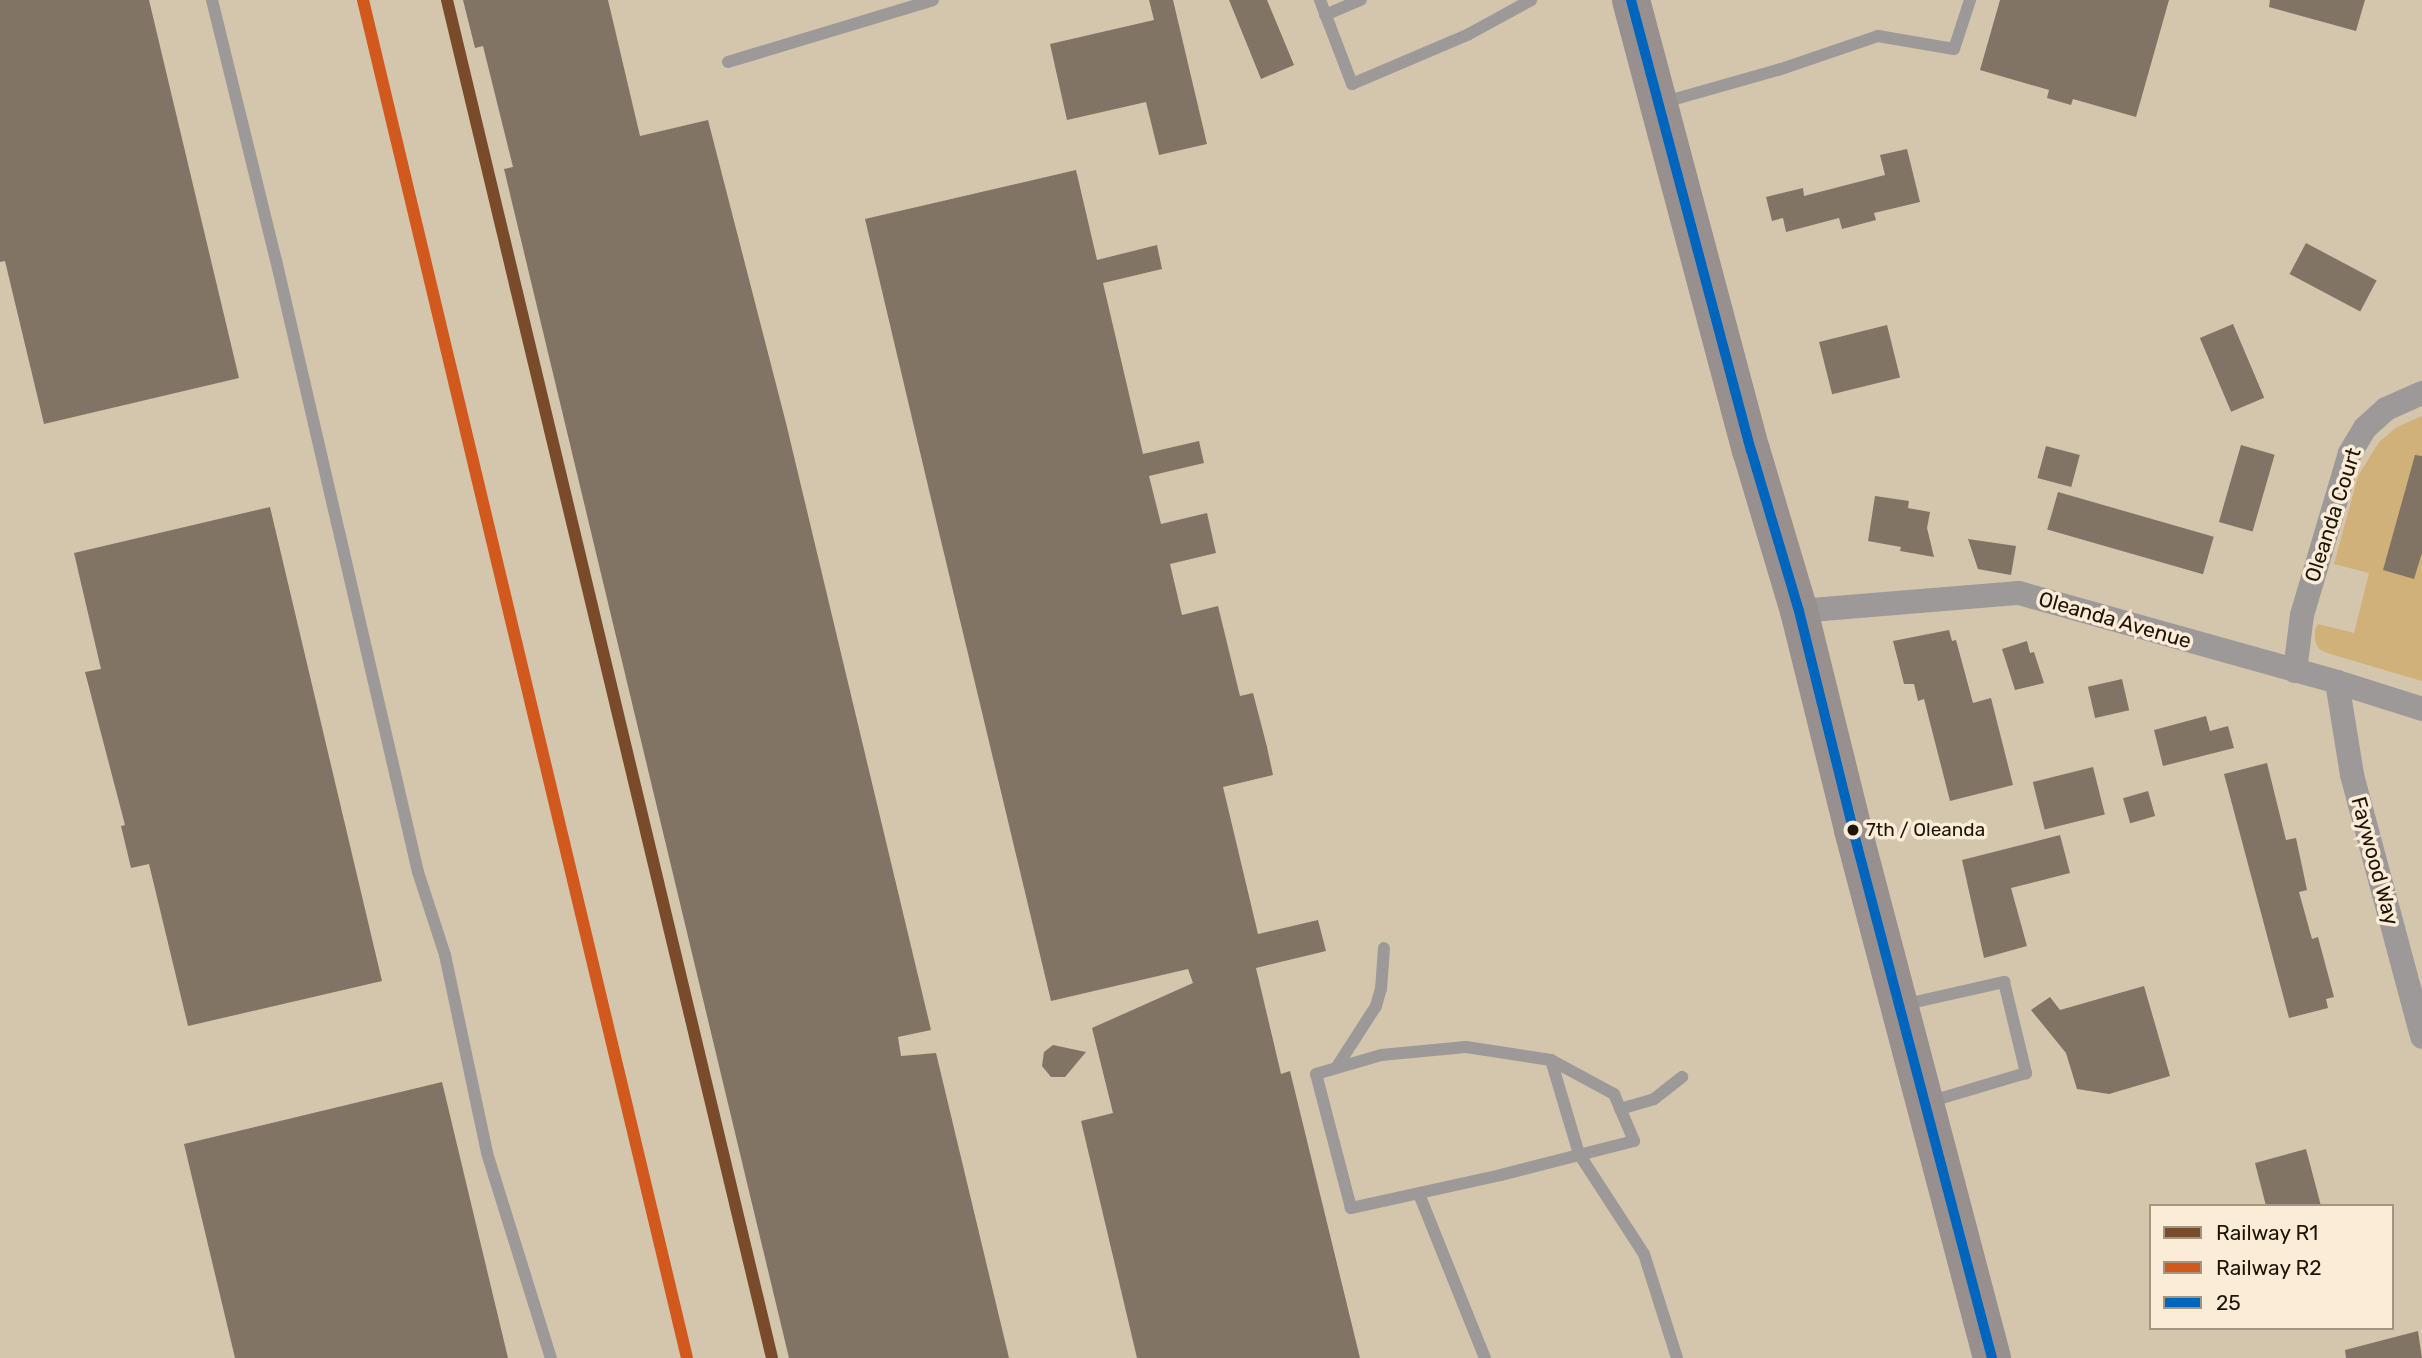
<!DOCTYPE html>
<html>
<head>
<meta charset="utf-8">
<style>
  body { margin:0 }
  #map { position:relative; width:2422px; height:1358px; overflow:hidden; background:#d4c5ad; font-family:Rubik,sans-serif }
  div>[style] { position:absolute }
  .green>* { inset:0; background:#d1b17a }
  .building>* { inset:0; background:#817464; transform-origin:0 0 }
  .service>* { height:12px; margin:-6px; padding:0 6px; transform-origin:6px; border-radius:6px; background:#9e9999 }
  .minor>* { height:24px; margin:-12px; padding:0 12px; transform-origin:12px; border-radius:12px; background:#9e9999 }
  .primary>* { height:38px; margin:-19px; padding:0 19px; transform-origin:19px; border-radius:19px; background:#98908f }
  .bus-1>* { height:10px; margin:-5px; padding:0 5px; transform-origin:5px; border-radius:5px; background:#0065bd }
  .rail-1>* { height:12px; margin:-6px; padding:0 6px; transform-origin:6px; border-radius:6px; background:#7a4b2a }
  .rail-2>* { height:12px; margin:-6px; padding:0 6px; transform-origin:6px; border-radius:6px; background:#d2591e }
  .dots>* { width:19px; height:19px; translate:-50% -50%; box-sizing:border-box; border:4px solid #faecd6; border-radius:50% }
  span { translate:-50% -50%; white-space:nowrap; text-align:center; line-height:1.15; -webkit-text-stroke:7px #faecd6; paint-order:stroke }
  .bus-label { font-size:19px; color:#1f1505 }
  .left { translate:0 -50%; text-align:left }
  .street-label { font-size:21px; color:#1f1505 }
  .legend { position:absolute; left:2149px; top:1204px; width:245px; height:126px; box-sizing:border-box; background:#faecd6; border:2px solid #a29682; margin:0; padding:9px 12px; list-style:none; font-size:21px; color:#1f1505 }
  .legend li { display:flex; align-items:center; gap:14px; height:35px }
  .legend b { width:35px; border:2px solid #a29682 }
</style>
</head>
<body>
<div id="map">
  <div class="green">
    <i style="clip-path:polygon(2422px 416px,2422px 681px,2327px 653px,2319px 649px,2315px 641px,2315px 630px,2318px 624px,2354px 633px,2369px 573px,2334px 564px,2358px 476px,2379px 442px,2397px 427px)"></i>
  </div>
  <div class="building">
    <i style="clip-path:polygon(0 0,149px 0,239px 378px,44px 424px,5px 261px,0 262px)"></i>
    <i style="clip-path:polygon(463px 0,608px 0,640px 136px,708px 120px,786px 423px,931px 1030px,898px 1037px,901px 1056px,936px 1053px,1009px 1358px,789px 1358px,504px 169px,513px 167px,483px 46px,475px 48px)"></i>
    <i style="clip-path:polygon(1149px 0,1173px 0,1207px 144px,1159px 155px,1146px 102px,1067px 120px,1050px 44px,1154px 20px)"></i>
    <i style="clip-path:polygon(1229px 0,1267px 0,1294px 65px,1261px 79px)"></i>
    <i style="clip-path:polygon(2000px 0,2169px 0,2136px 117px,2073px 99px,2071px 105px,2047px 98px,2049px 90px,1980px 70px)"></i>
    <i style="clip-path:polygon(2270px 0,2365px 0,2356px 31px,2269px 7px)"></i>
    <i style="clip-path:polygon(1907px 149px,1920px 202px,1874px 213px,1876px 220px,1842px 229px,1839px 218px,1786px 232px,1783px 218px,1772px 221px,1766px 197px,1803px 188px,1804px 196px,1885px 175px,1880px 155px)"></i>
    <i style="clip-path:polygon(1076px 170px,1097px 260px,1157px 245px,1162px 269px,1103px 283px,1143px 454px,1199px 441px,1204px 463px,1149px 476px,1161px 524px,1207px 513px,1216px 553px,1170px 564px,1182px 615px,1218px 606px,1240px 696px,1253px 693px,1267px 747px,1273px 775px,1223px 787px,1258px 934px,1318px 920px,1326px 951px,1256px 968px,1281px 1074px,1290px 1071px,1360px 1358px,1137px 1358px,1081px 1121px,1113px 1113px,1092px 1028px,1193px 983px,1188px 969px,1051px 1001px,937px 524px,865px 219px)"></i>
    <i style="left:2306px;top:243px;width:80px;height:35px;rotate:28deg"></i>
    <i style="left:2233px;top:324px;width:80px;height:36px;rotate:67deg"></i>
    <i style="left:1887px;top:325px;width:54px;height:70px;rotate:76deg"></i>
    <i style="left:2241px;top:445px;width:35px;height:80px;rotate:16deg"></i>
    <i style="left:2046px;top:446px;width:35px;height:33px;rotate:15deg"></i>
    <i style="clip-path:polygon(2415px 455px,2422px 456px,2422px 553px,2414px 579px,2383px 570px)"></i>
    <i style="left:2058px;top:492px;width:162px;height:39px;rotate:16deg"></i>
    <i style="clip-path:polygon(1875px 496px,1909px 501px,1908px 508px,1930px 512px,1927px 528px,1934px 557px,1900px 551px,1901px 547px,1868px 541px)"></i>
    <i style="clip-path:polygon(270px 507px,382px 981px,188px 1026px,149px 864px,131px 868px,121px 826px,125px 825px,85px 672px,101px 669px,74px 553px)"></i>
    <i style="clip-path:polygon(1968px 539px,2016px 546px,2011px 575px,1978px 569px)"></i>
    <i style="clip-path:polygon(1949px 630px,1952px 641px,1956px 640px,1973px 703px,1991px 698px,2013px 785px,1950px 801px,1924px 699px,1918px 701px,1914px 684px,1904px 684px,1893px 641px)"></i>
    <i style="clip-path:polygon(2027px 641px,2030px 653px,2034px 652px,2044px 683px,2015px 690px,2002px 649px)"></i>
    <i style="left:2122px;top:679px;width:32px;height:35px;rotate:77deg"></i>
    <i style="clip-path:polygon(2206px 716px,2210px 731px,2228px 726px,2234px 748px,2163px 766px,2154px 730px)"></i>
    <i style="clip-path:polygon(2267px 763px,2286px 840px,2296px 838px,2307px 890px,2299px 892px,2312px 939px,2318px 937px,2334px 997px,2326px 999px,2328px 1008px,2289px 1018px,2224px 774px)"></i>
    <i style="left:2093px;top:767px;width:49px;height:62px;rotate:76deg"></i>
    <i style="left:2148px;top:791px;width:26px;height:26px;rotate:74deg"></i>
    <i style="clip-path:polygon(2060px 835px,2070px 873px,2011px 888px,2027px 946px,1984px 958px,1962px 860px)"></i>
    <i style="clip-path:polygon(2144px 986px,2170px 1076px,2109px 1094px,2077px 1089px,2066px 1053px,2031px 1010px,2050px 997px,2060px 1010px)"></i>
    <i style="clip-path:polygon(1053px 1045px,1086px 1052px,1065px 1077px,1051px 1077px,1042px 1066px,1044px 1052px)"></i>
    <i style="clip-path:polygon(442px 1082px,508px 1358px,235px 1358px,184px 1144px)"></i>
    <i style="clip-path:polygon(2306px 1149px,2321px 1206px,2266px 1206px,2255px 1163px)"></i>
    <i style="clip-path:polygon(2418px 1331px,2422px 1358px,2346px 1358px,2345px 1350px)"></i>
  </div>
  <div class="service">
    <i style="left:212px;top:0;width:268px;rotate:76.2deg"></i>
    <i style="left:276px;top:260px;width:628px;rotate:76.94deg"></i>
    <i style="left:418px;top:872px;width:87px;rotate:72deg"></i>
    <i style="left:445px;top:955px;width:202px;rotate:78deg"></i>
    <i style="left:487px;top:1153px;width:215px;rotate:72.7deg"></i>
    <i style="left:1320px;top:0;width:90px;rotate:69.1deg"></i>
    <i style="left:1352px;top:84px;width:127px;rotate:-23.1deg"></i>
    <i style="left:1469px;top:34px;width:71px;rotate:-28.7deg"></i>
    <i style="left:1325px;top:15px;width:39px;rotate:-23deg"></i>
    <i style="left:728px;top:62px;width:214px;rotate:-16.8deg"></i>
    <i style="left:1661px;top:103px;width:122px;rotate:-15.8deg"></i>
    <i style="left:1778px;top:70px;width:106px;rotate:-18.8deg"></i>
    <i style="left:1878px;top:36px;width:77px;rotate:9.7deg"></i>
    <i style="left:1954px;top:49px;width:52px;rotate:-71.9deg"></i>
    <i style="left:1902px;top:1005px;width:105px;rotate:-12.7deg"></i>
    <i style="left:2004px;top:982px;width:94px;rotate:76.4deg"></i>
    <i style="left:2026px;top:1073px;width:101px;rotate:163.4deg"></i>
    <i style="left:1466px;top:1047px;width:86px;rotate:8.7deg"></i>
    <i style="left:1551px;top:1060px;width:72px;rotate:28.4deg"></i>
    <i style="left:1614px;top:1094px;width:51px;rotate:66.9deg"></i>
    <i style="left:1634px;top:1141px;width:137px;rotate:165.7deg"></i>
    <i style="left:1501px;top:1175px;width:154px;rotate:167.6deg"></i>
    <i style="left:1351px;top:1208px;width:138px;rotate:-104.6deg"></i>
    <i style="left:1316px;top:1074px;width:68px;rotate:-16.3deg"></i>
    <i style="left:1381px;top:1055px;width:85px;rotate:-5.4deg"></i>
    <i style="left:1551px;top:1060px;width:98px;rotate:73.4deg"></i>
    <i style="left:1579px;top:1154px;width:119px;rotate:57deg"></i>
    <i style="left:1644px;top:1254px;width:109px;rotate:72.4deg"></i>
    <i style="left:1338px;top:1065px;width:70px;rotate:-57.2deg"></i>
    <i style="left:1376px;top:1006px;width:18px;rotate:-74deg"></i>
    <i style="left:1381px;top:989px;width:41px;rotate:-85.8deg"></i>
    <i style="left:1620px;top:1109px;width:35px;rotate:-16deg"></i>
    <i style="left:1654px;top:1099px;width:36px;rotate:-38deg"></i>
    <i style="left:1419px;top:1194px;width:177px;rotate:68.1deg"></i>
  </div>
  <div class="minor">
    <i style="left:1799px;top:611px;width:221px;rotate:-4.7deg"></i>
    <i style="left:2019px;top:593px;width:330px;rotate:15.6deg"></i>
    <i style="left:2337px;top:682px;width:89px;rotate:17.6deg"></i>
    <i style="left:2295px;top:671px;width:56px;rotate:-82.9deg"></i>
    <i style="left:2302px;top:615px;width:169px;rotate:-73.5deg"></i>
    <i style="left:2350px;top:453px;width:29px;rotate:-59deg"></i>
    <i style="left:2365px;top:428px;width:28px;rotate:-42deg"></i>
    <i style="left:2386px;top:409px;width:39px;rotate:-24deg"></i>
    <i style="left:2337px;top:682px;width:94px;rotate:80.8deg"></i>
    <i style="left:2352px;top:775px;width:271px;rotate:75deg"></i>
  </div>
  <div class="primary">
    <i style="left:1631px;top:0;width:466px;rotate:75.1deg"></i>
    <i style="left:1751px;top:450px;width:168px;rotate:73.4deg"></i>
    <i style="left:1799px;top:611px;width:226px;rotate:76.1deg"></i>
    <i style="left:1853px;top:830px;width:546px;rotate:75.25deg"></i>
  </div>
  <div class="bus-1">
    <i style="left:1631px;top:0;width:466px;rotate:75.1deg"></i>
    <i style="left:1751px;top:450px;width:168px;rotate:73.4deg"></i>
    <i style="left:1799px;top:611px;width:226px;rotate:76.1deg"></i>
    <i style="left:1853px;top:830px;width:546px;rotate:75.25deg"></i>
  </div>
  <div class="rail-1">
    <i style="left:447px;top:0;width:1396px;rotate:76.54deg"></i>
  </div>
  <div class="rail-2">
    <i style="left:363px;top:0;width:1396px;rotate:76.58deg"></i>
  </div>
  <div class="dots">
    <i style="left:1853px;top:830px;background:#1f1505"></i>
  </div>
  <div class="bus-label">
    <span class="left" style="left:1866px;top:830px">7th / Oleanda</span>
  </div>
  <div class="street-label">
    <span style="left:2333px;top:515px;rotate:-72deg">Oleanda Court</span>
    <span style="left:2115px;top:620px;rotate:16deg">Oleanda Avenue</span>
    <span style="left:2375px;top:861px;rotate:75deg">Faywood Way</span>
  </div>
  <ul class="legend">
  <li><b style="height:9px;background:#7a4b2a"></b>Railway R1</li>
  <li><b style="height:9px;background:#d2591e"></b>Railway R2</li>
  <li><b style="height:9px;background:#0065bd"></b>25</li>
  </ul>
</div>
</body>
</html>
